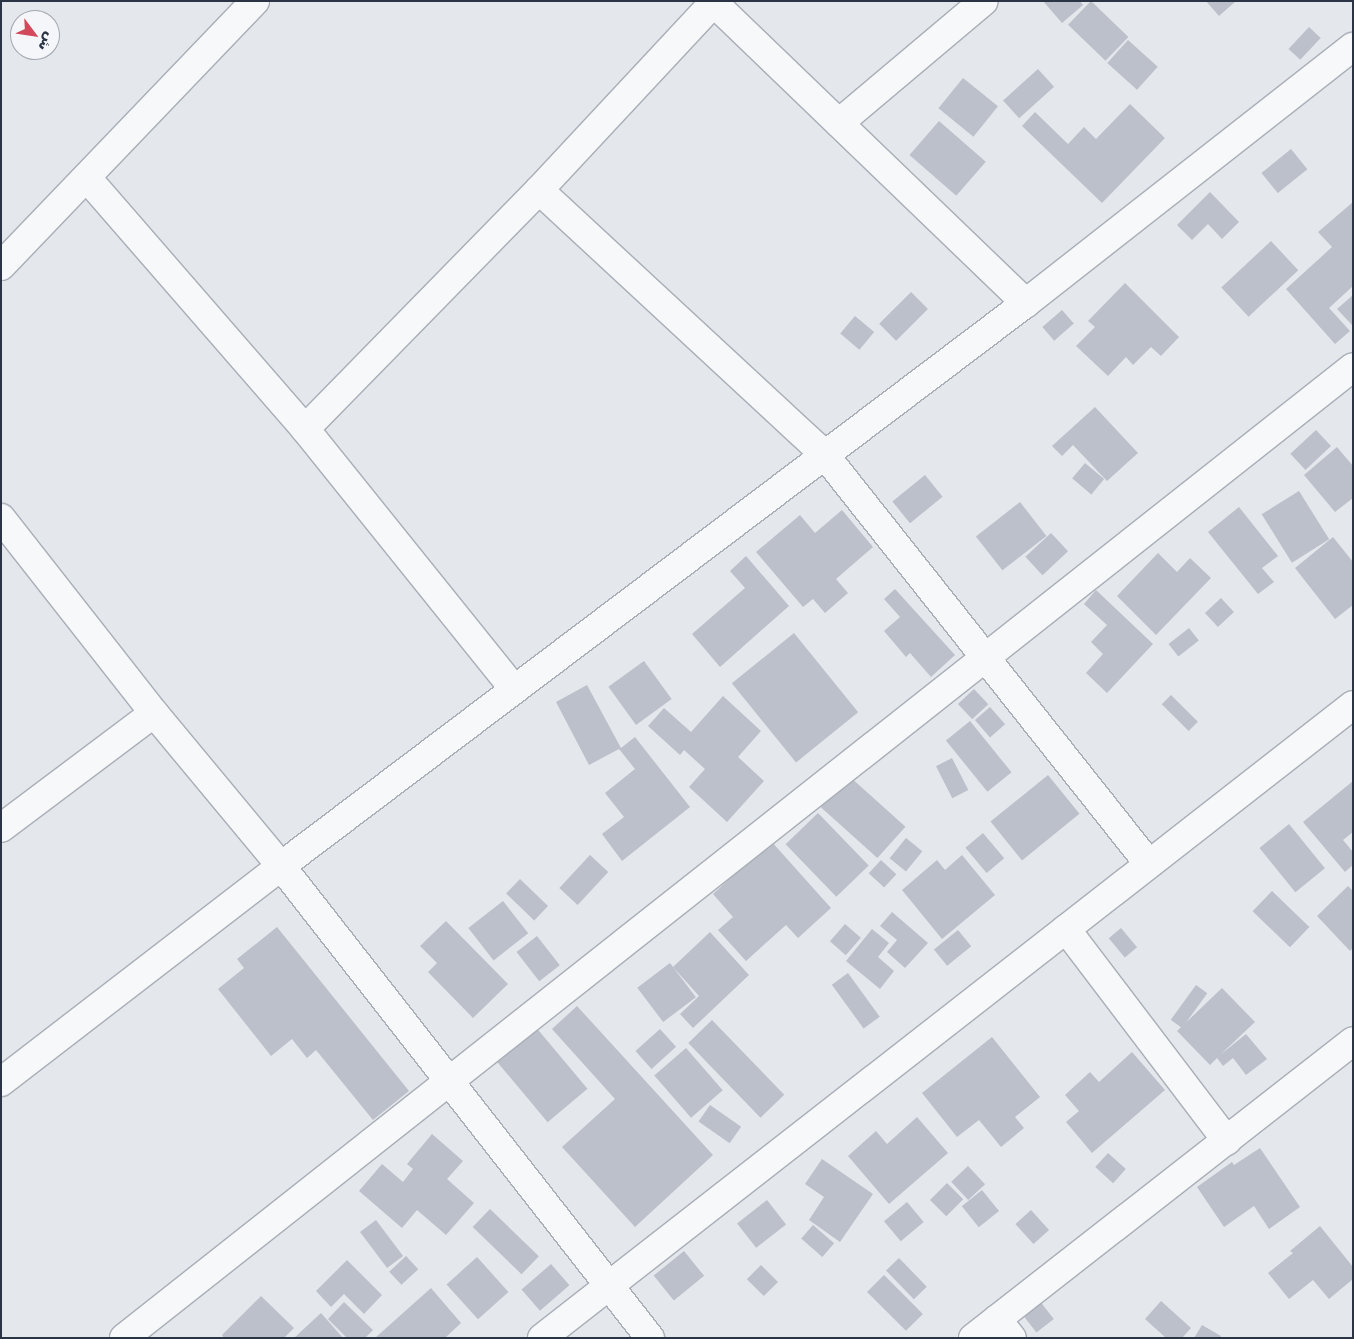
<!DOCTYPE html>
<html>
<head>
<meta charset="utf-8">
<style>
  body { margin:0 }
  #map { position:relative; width:1354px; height:1339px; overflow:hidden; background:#e4e7ec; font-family:"DejaVu Sans",Vazirmatn,sans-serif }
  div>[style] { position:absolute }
  .building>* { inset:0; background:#bbc0ca; transform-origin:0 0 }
  .roads { filter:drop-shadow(1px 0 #a9aeb7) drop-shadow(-1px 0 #a9aeb7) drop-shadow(0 1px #a9aeb7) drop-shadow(0 -1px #a9aeb7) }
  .minor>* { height:28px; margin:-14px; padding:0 14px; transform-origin:14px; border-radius:14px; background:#f7f8fa }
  span { translate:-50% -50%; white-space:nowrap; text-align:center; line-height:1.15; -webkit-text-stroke:4.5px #f4f6f9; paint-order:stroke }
  .frame { position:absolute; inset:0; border:2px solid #2b3445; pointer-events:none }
  .north { position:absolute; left:10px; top:10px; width:50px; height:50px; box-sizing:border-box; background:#f4f6f9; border:1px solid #a4a8b1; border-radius:50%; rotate:121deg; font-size:14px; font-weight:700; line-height:20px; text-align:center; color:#2b3445 }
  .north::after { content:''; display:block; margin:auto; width:18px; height:22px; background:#d1495b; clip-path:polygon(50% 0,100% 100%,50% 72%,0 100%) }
</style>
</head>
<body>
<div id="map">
  <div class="building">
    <i style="clip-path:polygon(1043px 1px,1080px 1px,1083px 5px,1062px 23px)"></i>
    <i style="left:1091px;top:1px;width:52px;height:33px;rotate:44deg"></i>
    <i style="clip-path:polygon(1206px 1px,1236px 1px,1219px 16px)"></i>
    <i style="left:1309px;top:27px;width:16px;height:30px;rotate:43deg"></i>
    <i style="left:1128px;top:40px;width:40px;height:31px;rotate:42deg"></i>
    <i style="left:1038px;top:69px;width:24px;height:47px;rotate:48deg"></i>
    <i style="left:963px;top:78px;width:45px;height:39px;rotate:39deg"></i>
    <i style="clip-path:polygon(1130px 104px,1165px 138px,1102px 203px,1022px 126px,1035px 112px,1068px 144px,1084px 127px,1096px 139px)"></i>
    <i style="left:939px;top:121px;width:62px;height:45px;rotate:41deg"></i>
    <i style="left:1291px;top:149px;width:26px;height:38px;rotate:51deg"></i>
    <i style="clip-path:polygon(1210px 192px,1239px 222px,1222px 239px,1208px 224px,1192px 240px,1177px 225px)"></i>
    <i style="clip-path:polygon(1353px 202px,1353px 286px,1329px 308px,1350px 331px,1335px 344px,1286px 289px,1332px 247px,1318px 232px)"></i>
    <i style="left:1271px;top:241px;width:40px;height:68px;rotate:47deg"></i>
    <i style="clip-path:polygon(1125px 283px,1179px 337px,1161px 356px,1151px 347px,1133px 365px,1126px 357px,1108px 376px,1076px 346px,1095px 327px,1088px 321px)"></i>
    <i style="left:911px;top:292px;width:24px;height:45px;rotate:45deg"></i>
    <i style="clip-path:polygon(1353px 295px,1353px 326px,1337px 309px)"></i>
    <i style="left:1062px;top:310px;width:18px;height:26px;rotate:49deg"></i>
    <i style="left:855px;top:316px;width:25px;height:23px;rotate:40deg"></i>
    <i style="clip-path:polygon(1095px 407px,1138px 453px,1107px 481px,1073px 445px,1062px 456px,1052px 446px)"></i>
    <i style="left:1316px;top:430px;width:22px;height:35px;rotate:47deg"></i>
    <i style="clip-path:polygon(1337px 447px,1353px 466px,1353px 498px,1335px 512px,1304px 475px)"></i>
    <i style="left:1085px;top:463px;width:25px;height:20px;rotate:40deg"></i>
    <i style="left:925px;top:475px;width:28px;height:42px;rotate:51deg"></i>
    <i style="left:1299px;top:491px;width:57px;height:44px;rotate:58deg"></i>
    <i style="left:1020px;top:502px;width:43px;height:56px;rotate:52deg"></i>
    <i style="clip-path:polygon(1239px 507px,1278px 556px,1262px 568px,1274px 582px,1258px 594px,1208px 532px)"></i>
    <i style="clip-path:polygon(842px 510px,873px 547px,836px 579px,848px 593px,825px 613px,813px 599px,803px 607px,756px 552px,800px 515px,815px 533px)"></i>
    <i style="left:1051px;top:533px;width:25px;height:35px;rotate:47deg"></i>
    <i style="clip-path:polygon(1333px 537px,1353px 562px,1353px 605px,1335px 619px,1295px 568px)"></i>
    <i style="clip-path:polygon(1158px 553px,1177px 572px,1190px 558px,1211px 578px,1156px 635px,1117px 596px)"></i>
    <i style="clip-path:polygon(746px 556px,789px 606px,720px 667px,692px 634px,745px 588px,730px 571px)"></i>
    <i style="clip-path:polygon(895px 589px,955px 655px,931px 677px,910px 653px,906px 657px,884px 631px,900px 617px,884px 599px)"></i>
    <i style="clip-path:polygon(1096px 590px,1153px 644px,1107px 693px,1086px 673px,1103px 654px,1091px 642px,1107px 625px,1084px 604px)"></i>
    <i style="left:1221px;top:598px;width:19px;height:22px;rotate:47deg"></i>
    <i style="left:1189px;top:628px;width:16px;height:26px;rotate:52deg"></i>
    <i style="left:794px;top:633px;width:102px;height:80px;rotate:51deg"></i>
    <i style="left:644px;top:661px;width:47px;height:44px;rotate:54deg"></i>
    <i style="clip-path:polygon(587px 685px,621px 748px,635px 737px,690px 807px,622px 861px,602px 834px,624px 817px,605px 793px,635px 769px,619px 749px,589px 765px,556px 702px)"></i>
    <i style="left:974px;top:689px;width:21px;height:22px;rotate:47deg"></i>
    <i style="left:1171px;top:695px;width:38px;height:13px;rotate:45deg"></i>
    <i style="clip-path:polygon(723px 696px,761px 731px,738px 757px,764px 781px,727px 822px,689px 787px,705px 769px,684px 750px,680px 755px,648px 726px,664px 708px,691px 732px)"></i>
    <i style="left:990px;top:707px;width:23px;height:20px;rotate:49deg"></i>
    <i style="left:970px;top:721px;width:66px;height:31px;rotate:51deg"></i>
    <i style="left:952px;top:758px;width:36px;height:18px;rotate:63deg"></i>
    <i style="left:1048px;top:775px;width:50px;height:74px;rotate:51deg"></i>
    <i style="left:849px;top:776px;width:76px;height:42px;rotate:42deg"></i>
    <i style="clip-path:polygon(1353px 781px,1353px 832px,1343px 840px,1353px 852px,1353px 865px,1345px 872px,1303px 822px)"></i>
    <i style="left:818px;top:813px;width:73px;height:45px;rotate:46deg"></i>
    <i style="left:1289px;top:824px;width:57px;height:38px;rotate:51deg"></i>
    <i style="left:983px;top:833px;width:33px;height:23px;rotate:50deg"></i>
    <i style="left:906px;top:838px;width:21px;height:26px;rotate:39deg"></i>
    <i style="clip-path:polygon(771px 841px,831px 908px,798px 938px,786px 925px,746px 961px,718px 930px,733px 917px,713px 894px)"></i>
    <i style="left:590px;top:855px;width:25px;height:45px;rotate:43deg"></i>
    <i style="clip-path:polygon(962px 855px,995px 895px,942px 939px,902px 890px,937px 860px,945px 870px)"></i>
    <i style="left:881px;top:860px;width:21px;height:18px;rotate:43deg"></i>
    <i style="left:520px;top:879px;width:39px;height:20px;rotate:44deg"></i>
    <i style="clip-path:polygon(1348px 886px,1353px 891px,1353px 948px,1350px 951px,1317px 916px)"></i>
    <i style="left:1272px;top:891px;width:52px;height:28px;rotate:44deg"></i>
    <i style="left:503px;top:901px;width:41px;height:44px;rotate:52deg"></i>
    <i style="clip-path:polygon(892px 912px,928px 943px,905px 968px,887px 952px,897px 940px,880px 926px)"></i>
    <i style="clip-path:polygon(446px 921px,508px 984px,473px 1018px,428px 972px,437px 963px,420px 946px)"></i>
    <i style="left:845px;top:924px;width:21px;height:23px;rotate:41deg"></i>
    <i style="clip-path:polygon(277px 927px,409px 1091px,373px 1120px,316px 1050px,307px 1058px,292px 1039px,271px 1056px,218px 989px,244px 968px,237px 959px)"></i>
    <i style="left:1121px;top:928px;width:25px;height:16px;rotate:50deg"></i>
    <i style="clip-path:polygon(872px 929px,889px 943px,878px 957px,894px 971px,880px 989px,846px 961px)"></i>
    <i style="left:958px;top:930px;width:21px;height:31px;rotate:51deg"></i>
    <i style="clip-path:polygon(710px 932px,749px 975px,693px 1028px,680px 1014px,699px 996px,673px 967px)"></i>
    <i style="left:537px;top:936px;width:37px;height:26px;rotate:52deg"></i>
    <i style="left:670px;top:963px;width:43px;height:41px;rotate:53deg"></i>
    <i style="left:848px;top:973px;width:54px;height:20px;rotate:54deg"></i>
    <i style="left:1196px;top:985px;width:14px;height:43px;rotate:36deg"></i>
    <i style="clip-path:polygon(1222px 988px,1255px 1022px,1220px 1055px,1246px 1034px,1267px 1059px,1246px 1075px,1233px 1058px,1223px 1066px,1217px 1058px,1210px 1065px,1177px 1031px)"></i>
    <i style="clip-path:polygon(577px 1006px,713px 1155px,635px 1227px,562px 1147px,615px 1099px,552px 1029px)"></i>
    <i style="left:529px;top:1019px;width:91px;height:52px;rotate:50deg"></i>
    <i style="left:712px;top:1020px;width:104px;height:33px;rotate:46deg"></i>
    <i style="left:660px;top:1029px;width:24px;height:33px;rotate:48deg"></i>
    <i style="clip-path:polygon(992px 1037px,1040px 1097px,1015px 1117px,1024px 1128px,1001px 1147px,979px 1120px,957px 1137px,922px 1093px)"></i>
    <i style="left:686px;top:1048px;width:56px;height:42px;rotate:49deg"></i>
    <i style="clip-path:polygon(1132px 1052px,1165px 1090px,1092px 1153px,1066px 1122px,1079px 1111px,1065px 1095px,1090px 1072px,1099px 1082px)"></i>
    <i style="left:710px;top:1105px;width:38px;height:20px;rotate:35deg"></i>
    <i style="clip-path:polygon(917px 1117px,948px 1153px,889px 1204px,848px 1156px,876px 1131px,887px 1144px)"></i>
    <i style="clip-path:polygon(432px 1134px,463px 1161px,447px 1179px,474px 1203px,446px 1235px,417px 1210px,402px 1228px,359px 1191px,382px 1164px,403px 1182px,413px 1169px,407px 1164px)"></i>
    <i style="clip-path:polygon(1260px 1148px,1300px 1207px,1269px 1229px,1254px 1206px,1224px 1227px,1197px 1187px,1232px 1162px,1234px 1165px)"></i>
    <i style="left:1108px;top:1153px;width:24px;height:19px;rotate:42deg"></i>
    <i style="clip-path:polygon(822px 1159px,873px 1194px,840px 1242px,809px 1220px,824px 1197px,805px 1184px)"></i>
    <i style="left:968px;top:1166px;width:25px;height:23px;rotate:47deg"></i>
    <i style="left:947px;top:1183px;width:23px;height:24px;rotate:45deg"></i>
    <i style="left:982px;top:1190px;width:27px;height:26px;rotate:51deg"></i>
    <i style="left:767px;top:1200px;width:31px;height:38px;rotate:52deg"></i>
    <i style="left:907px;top:1202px;width:26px;height:30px;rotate:50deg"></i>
    <i style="left:490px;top:1209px;width:68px;height:25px;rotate:44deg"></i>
    <i style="left:1031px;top:1210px;width:27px;height:21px;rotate:48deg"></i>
    <i style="left:376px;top:1220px;width:45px;height:20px;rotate:53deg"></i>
    <i style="left:813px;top:1225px;width:28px;height:18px;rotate:41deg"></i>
    <i style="clip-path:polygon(1320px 1226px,1353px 1267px,1353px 1279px,1329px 1299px,1313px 1280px,1289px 1299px,1268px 1273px,1293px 1253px,1290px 1251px)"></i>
    <i style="left:684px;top:1251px;width:32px;height:39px;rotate:51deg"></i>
    <i style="left:406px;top:1256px;width:18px;height:23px;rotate:47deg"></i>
    <i style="left:477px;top:1257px;width:47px;height:41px;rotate:48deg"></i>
    <i style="left:899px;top:1258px;width:40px;height:18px;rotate:46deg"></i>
    <i style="clip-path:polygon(347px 1260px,382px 1295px,364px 1314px,344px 1294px,331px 1307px,316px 1291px)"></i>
    <i style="left:551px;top:1264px;width:28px;height:39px;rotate:49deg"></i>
    <i style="left:761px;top:1265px;width:24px;height:20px;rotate:45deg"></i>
    <i style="left:884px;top:1275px;width:55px;height:24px;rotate:45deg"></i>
    <i style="clip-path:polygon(431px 1288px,461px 1323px,445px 1338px,375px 1338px)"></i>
    <i style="clip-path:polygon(261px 1296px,294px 1328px,284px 1338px,224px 1338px,222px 1335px)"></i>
    <i style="left:1039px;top:1300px;width:24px;height:22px;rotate:52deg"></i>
    <i style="clip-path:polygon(1161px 1301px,1191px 1328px,1182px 1338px,1166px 1338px,1145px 1319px)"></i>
    <i style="clip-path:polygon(344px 1302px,373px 1330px,365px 1338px,347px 1338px,328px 1319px)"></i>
    <i style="clip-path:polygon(321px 1313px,343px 1338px,294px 1338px)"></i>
    <i style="clip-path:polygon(1202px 1325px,1221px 1336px,1220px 1338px,1194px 1338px)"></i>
  </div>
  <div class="roads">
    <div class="minor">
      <i style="left:712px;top:1px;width:436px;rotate:43.9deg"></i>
      <i style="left:839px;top:123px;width:189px;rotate:-40.1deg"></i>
      <i style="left:87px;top:178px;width:332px;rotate:49deg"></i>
      <i style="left:305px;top:429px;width:334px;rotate:51.2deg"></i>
      <i style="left:539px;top:190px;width:388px;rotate:42.8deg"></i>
      <i style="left:824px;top:454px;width:523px;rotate:51.6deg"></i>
      <i style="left:1px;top:266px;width:367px;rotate:-46.2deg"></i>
      <i style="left:305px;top:429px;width:334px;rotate:-45.6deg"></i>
      <i style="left:539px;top:190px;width:258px;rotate:-47deg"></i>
      <i style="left:1px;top:518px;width:248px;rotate:51.9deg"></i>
      <i style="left:154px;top:713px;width:199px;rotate:50.3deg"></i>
      <i style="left:281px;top:866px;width:599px;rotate:51.98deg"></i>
      <i style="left:1px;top:828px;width:191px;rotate:-36.9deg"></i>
      <i style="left:1066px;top:929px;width:266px;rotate:52.8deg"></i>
      <i style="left:1px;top:1082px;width:354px;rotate:-37.6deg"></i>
      <i style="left:281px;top:866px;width:934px;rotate:-37.08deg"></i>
      <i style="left:1026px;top:303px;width:415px;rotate:-38.1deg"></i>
      <i style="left:997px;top:1319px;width:24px;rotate:52deg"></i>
      <i style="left:124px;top:1338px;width:1566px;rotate:-38.31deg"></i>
      <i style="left:542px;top:1338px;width:1029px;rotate:-37.97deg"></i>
      <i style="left:973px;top:1338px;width:482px;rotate:-38deg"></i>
    </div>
  </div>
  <div class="frame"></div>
  <div class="north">ش</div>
</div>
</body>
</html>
